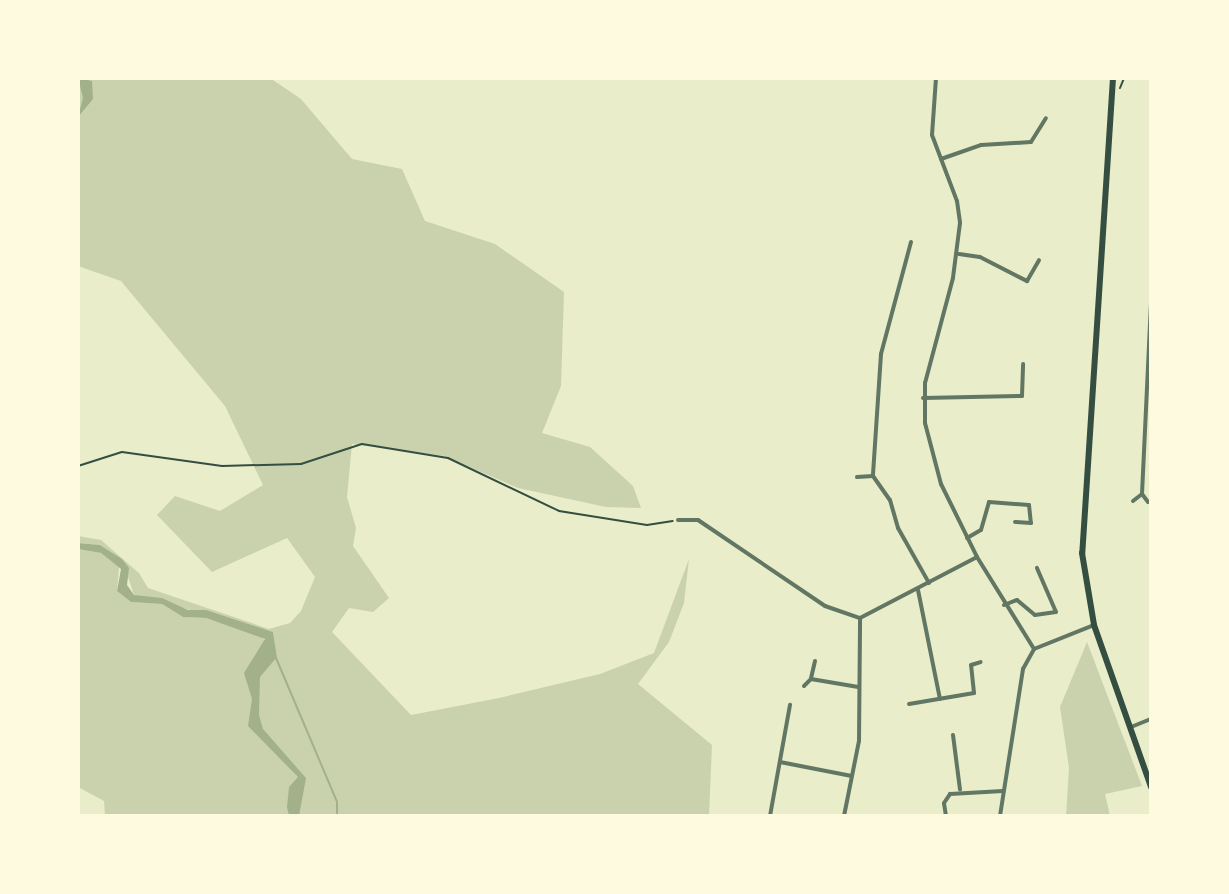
<!DOCTYPE html>
<html>
<head>
<meta charset="utf-8">
<style>
  body { margin:0 }
  #map { position:relative; width:1229px; height:894px; overflow:hidden; background:#e9edc9; font-family:Helvetica,sans-serif }
  div>[style] { position:absolute }
  .green>* { inset:0; background:#cad2ad }
  .water>* { inset:0; background:#a3b18a }
  .stream>* { height:2px; margin:-1px; padding:0 1px; transform-origin:1px; border-radius:1px; background:#a3b18a }
  .path>* { height:2px; margin:-1px; padding:0 1px; transform-origin:1px; border-radius:1px; background:#344e41 }
  .minor>* { height:4px; margin:-2px; padding:0 2px; transform-origin:2px; border-radius:2px; background:#617663 }
  .primary>* { height:6px; margin:-3px; padding:0 3px; transform-origin:3px; border-radius:3px; background:#344e41 }
  span { translate:-50% -50%; white-space:nowrap; text-align:center; line-height:1.15; -webkit-text-stroke:8px #fefae0; paint-order:stroke }
  .frame { position:absolute; inset:0; border:80px solid #fefae0; pointer-events:none }
</style>
</head>
<body>
<div id="map">
  <div class="green">
    <i style="clip-path:polygon(78px 78px,270px 78px,301px 99px,352px 159px,402px 169px,425px 221px,495px 244px,564px 292px,561px 386px,542px 433px,590px 447px,633px 486px,641px 508px,606px 507px,518px 488px,444px 456px,352px 444px,347px 497px,356px 528px,353px 546px,389px 598px,373px 612px,349px 608px,332px 632px,411px 715px,499px 698px,600px 674px,654px 653px,689px 559px,684px 603px,669px 642px,638px 684px,712px 745px,709px 816px,105px 816px,104px 801px,78px 787px,78px 549px,101px 553px,119px 567px,117px 591px,131px 602px,162px 604px,183px 617px,206px 618px,262px 637px,277px 657px,273px 632px,134px 595px,122px 559px,100px 545px,78px 543px,78px 536px,101px 540px,139px 573px,148px 588px,269px 629px,290px 623px,301px 611px,315px 577px,287px 538px,212px 572px,157px 515px,175px 496px,220px 511px,263px 485px,225px 406px,121px 281px,78px 266px)"></i>
    <i style="clip-path:polygon(1087px 642px,1142px 786px,1105px 794px,1110px 816px,1066px 816px,1069px 768px,1060px 707px)"></i>
  </div>
  <div class="water">
    <i style="clip-path:polygon(78px 78px,92px 81px,93px 99px,78px 117px,83px 98px)"></i>
    <i style="clip-path:polygon(78px 543px,100px 545px,122px 559px,129px 568px,127px 585px,134px 595px,162px 598px,188px 610px,206px 610px,273px 632px,277px 657px,260px 677px,259px 715px,263px 729px,306px 778px,299px 816px,289px 816px,287px 807px,289px 787px,298px 777px,248px 726px,252px 699px,244px 673px,265px 639px,206px 618px,183px 617px,162px 604px,131px 602px,117px 591px,121px 569px,101px 553px,78px 549px)"></i>
  </div>
  <div class="stream">
    <i style="left:276px;top:658px;width:156px;rotate:67deg"></i>
    <i style="left:337px;top:802px;width:14px;rotate:90deg"></i>
  </div>
  <div class="path">
    <i style="left:1120px;top:88px;width:11px;rotate:-68deg"></i>
    <i style="left:78px;top:466px;width:46px;rotate:-17.7deg"></i>
    <i style="left:122px;top:452px;width:101px;rotate:8deg"></i>
    <i style="left:222px;top:466px;width:79px;rotate:-1.5deg"></i>
    <i style="left:301px;top:464px;width:64px;rotate:-18.2deg"></i>
    <i style="left:362px;top:444px;width:87px;rotate:9.2deg"></i>
    <i style="left:448px;top:458px;width:123px;rotate:25.5deg"></i>
    <i style="left:559px;top:511px;width:89px;rotate:9deg"></i>
    <i style="left:647px;top:525px;width:26px;rotate:-9deg"></i>
  </div>
  <div class="minor">
    <i style="left:936px;top:78px;width:57px;rotate:94deg"></i>
    <i style="left:932px;top:135px;width:71px;rotate:69.3deg"></i>
    <i style="left:957px;top:201px;width:22px;rotate:82deg"></i>
    <i style="left:960px;top:223px;width:55px;rotate:97.3deg"></i>
    <i style="left:953px;top:278px;width:109px;rotate:104.9deg"></i>
    <i style="left:925px;top:383px;width:40px;rotate:90deg"></i>
    <i style="left:925px;top:423px;width:63px;rotate:75.3deg"></i>
    <i style="left:941px;top:484px;width:81px;rotate:63.7deg"></i>
    <i style="left:941px;top:159px;width:42px;rotate:-19.3deg"></i>
    <i style="left:981px;top:145px;width:50px;rotate:-3.4deg"></i>
    <i style="left:1031px;top:142px;width:28px;rotate:-58deg"></i>
    <i style="left:911px;top:242px;width:116px;rotate:105deg"></i>
    <i style="left:881px;top:354px;width:122px;rotate:93.8deg"></i>
    <i style="left:873px;top:476px;width:29px;rotate:55deg"></i>
    <i style="left:890px;top:500px;width:29px;rotate:74deg"></i>
    <i style="left:898px;top:528px;width:63px;rotate:60.6deg"></i>
    <i style="left:959px;top:254px;width:21px;rotate:8deg"></i>
    <i style="left:980px;top:257px;width:53px;rotate:27.1deg"></i>
    <i style="left:1027px;top:281px;width:24px;rotate:-60deg"></i>
    <i style="left:923px;top:398px;width:99px;rotate:-1.2deg"></i>
    <i style="left:1022px;top:396px;width:32px;rotate:-88deg"></i>
    <i style="left:857px;top:477px;width:16px;rotate:-4deg"></i>
    <i style="left:1142px;top:494px;width:189px;rotate:-87.3deg"></i>
    <i style="left:1133px;top:501px;width:11px;rotate:-38deg"></i>
    <i style="left:1142px;top:494px;width:10px;rotate:53deg"></i>
    <i style="left:678px;top:520px;width:20px"></i>
    <i style="left:698px;top:520px;width:153px;rotate:34.1deg"></i>
    <i style="left:825px;top:606px;width:37px;rotate:19deg"></i>
    <i style="left:860px;top:618px;width:132px;rotate:-27.5deg"></i>
    <i style="left:977px;top:557px;width:108px;rotate:58.2deg"></i>
    <i style="left:967px;top:538px;width:16px;rotate:-30deg"></i>
    <i style="left:981px;top:530px;width:29px;rotate:-74deg"></i>
    <i style="left:989px;top:502px;width:40px;rotate:4.3deg"></i>
    <i style="left:1029px;top:505px;width:18px;rotate:84deg"></i>
    <i style="left:1031px;top:523px;width:16px;rotate:-176deg"></i>
    <i style="left:918px;top:590px;width:111px;rotate:78.6deg"></i>
    <i style="left:1004px;top:605px;width:14px;rotate:-21deg"></i>
    <i style="left:1017px;top:600px;width:23px;rotate:40deg"></i>
    <i style="left:1035px;top:615px;width:21px;rotate:-8deg"></i>
    <i style="left:1056px;top:612px;width:48px;rotate:-113.4deg"></i>
    <i style="left:815px;top:661px;width:18px;rotate:103deg"></i>
    <i style="left:811px;top:679px;width:48px;rotate:9.7deg"></i>
    <i style="left:804px;top:686px;width:10px;rotate:-45deg"></i>
    <i style="left:909px;top:704px;width:66px;rotate:-9.6deg"></i>
    <i style="left:974px;top:693px;width:28px;rotate:-96deg"></i>
    <i style="left:971px;top:665px;width:10px;rotate:-17deg"></i>
    <i style="left:1131px;top:727px;width:22px;rotate:-22deg"></i>
    <i style="left:953px;top:735px;width:55px;rotate:82.7deg"></i>
    <i style="left:780px;top:762px;width:73px;rotate:11deg"></i>
    <i style="left:770px;top:816px;width:113px;rotate:-79.8deg"></i>
    <i style="left:844px;top:816px;width:76px;rotate:-78.7deg"></i>
    <i style="left:859px;top:741px;width:123px;rotate:-89.5deg"></i>
    <i style="left:946px;top:816px;width:13px;rotate:-99deg"></i>
    <i style="left:944px;top:803px;width:11px;rotate:-56deg"></i>
    <i style="left:950px;top:794px;width:53px;rotate:-3.2deg"></i>
    <i style="left:1000px;top:816px;width:149px;rotate:-81.1deg"></i>
    <i style="left:1023px;top:669px;width:23px;rotate:-61deg"></i>
    <i style="left:1034px;top:649px;width:65px;rotate:-21.8deg"></i>
  </div>
  <div class="primary">
    <i style="left:1113px;top:78px;width:476px;rotate:93.7deg"></i>
    <i style="left:1082px;top:553px;width:73px;rotate:80.5deg"></i>
    <i style="left:1094px;top:625px;width:172px;rotate:70.6deg"></i>
  </div>
  <div class="frame"></div>
</div>
</body>
</html>
